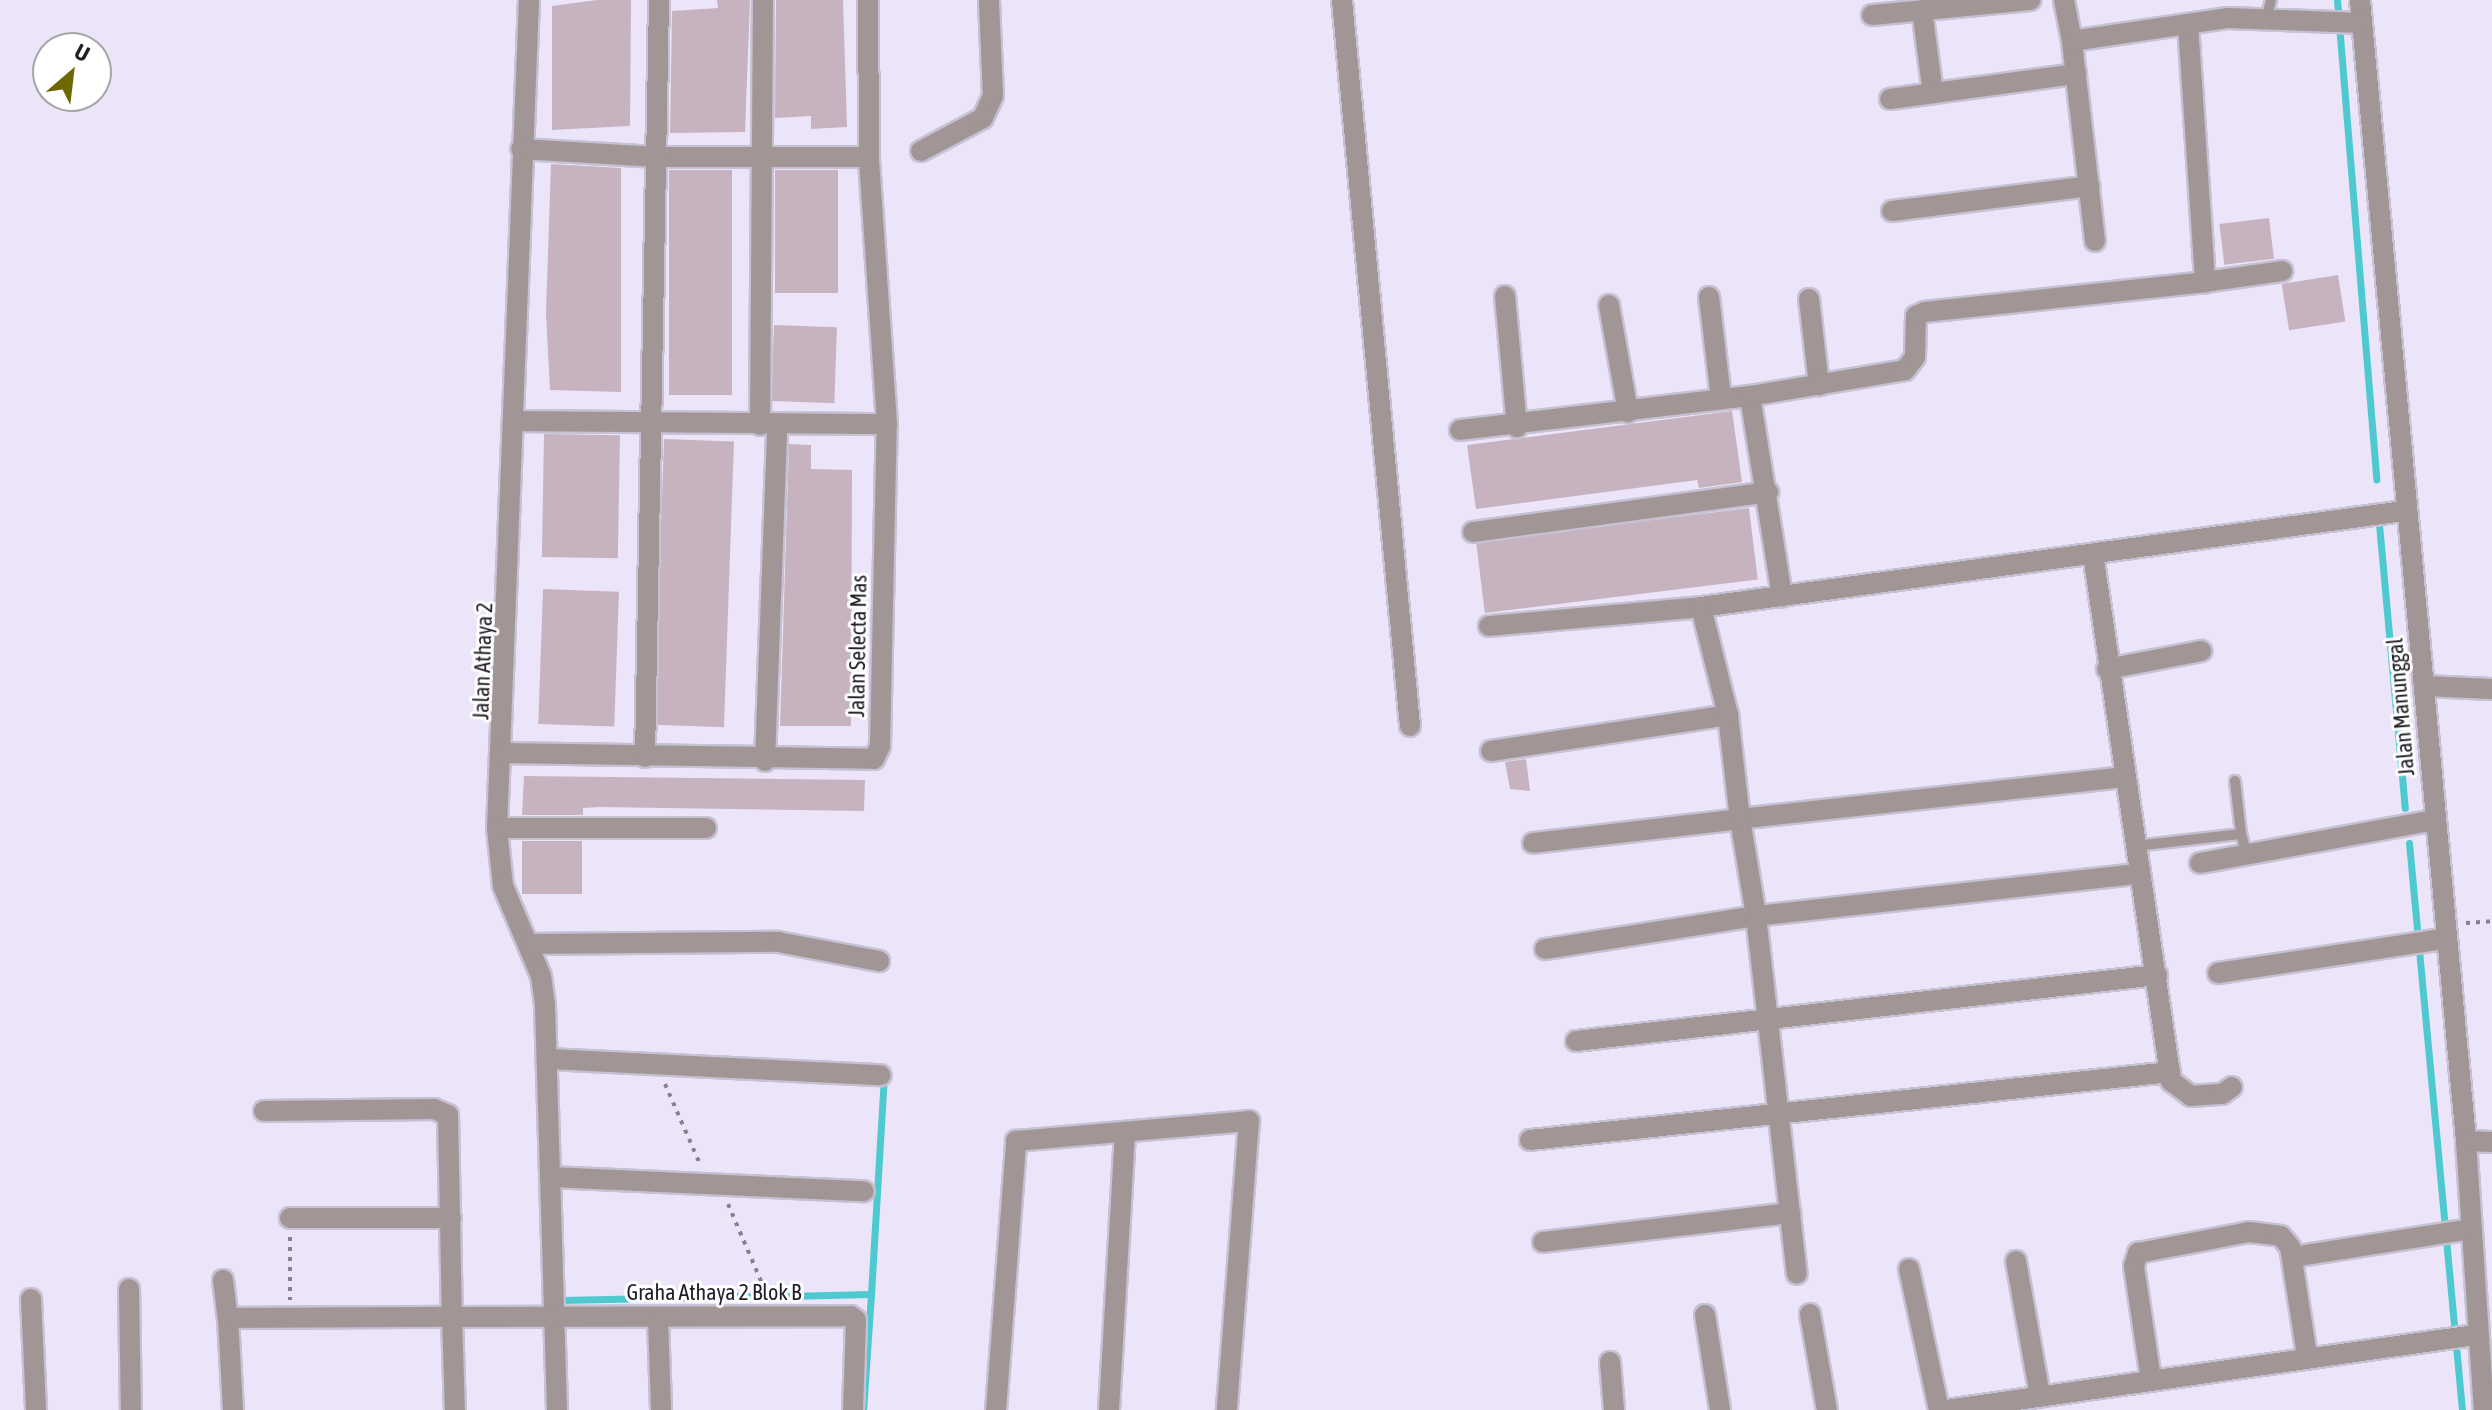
<!DOCTYPE html>
<html>
<head>
<meta charset="utf-8">
<style>
  body { margin:0 }
  #map { position:relative; width:2492px; height:1410px; overflow:hidden; background:#ece5fa; font-family:"Asap Condensed",sans-serif }
  div>[style] { position:absolute }
  .stream>* { height:7px; margin:-3.5px; padding:0 3.5px; transform-origin:3.5px; border-radius:3.5px; background:#4ec9d0 }
  .building>* { inset:0; background:#c7b3c0; transform-origin:0 0 }
  .path>* { height:4px; margin-top:-2px; transform-origin:0; background:repeating-linear-gradient(90deg,#86818f 0 4px,transparent 0 10px) }
  .roads { filter:drop-shadow(2px 0 #c7c1d4) drop-shadow(-2px 0 #c7c1d4) drop-shadow(0 2px #c7c1d4) drop-shadow(0 -2px #c7c1d4) }
  .lane>* { height:10px; margin:-5px; padding:0 5px; transform-origin:5px; border-radius:5px; background:#a19695 }
  .street>* { height:20px; margin:-10px; padding:0 10px; transform-origin:10px; border-radius:10px; background:#a19695 }
  span { translate:-50% -50%; white-space:nowrap; text-align:center; line-height:1.15; -webkit-text-stroke:6px #fff; paint-order:stroke }
  .street-label { font-size:22px; color:#211e26 }
  .north { position:absolute; left:32px; top:32px; width:80px; height:80px; box-sizing:border-box; background:#fff; border:2px solid #a6a5a8; border-radius:50%; rotate:28deg; font-size:22px; font-weight:700; line-height:32px; text-align:center; color:#211e26 }
  .north::after { content:''; display:block; margin:auto; width:28px; height:36px; background:#6d6800; clip-path:polygon(50% 0,100% 100%,50% 72%,0 100%) }
</style>
</head>
<body>
<div id="map">
  <div class="stream">
    <i style="left:2337px;top:0;width:481px;rotate:85.3deg"></i>
    <i style="left:2379px;top:524px;width:285px;rotate:84.8deg"></i>
    <i style="left:2409px;top:843px;width:569px;rotate:84.66deg"></i>
    <i style="left:871px;top:1294px;width:216px;rotate:-86.6deg"></i>
    <i style="left:786px;top:1296px;width:85px;rotate:-1.3deg"></i>
    <i style="left:871px;top:1294px;width:116px;rotate:93.9deg"></i>
    <i style="left:562px;top:1300px;width:186px;rotate:-1.2deg"></i>
  </div>
  <div class="building">
    <i style="clip-path:polygon(597px 0,631px 0,630px 126px,552px 130px,552px 6px)"></i>
    <i style="clip-path:polygon(717px 0,750px 0,745px 132px,670px 133px,672px 11px,718px 8px)"></i>
    <i style="clip-path:polygon(776px 0,843px 0,847px 127px,811px 129px,811px 116px,775px 118px)"></i>
    <i style="clip-path:polygon(551px 164px,621px 168px,621px 392px,550px 390px,546px 313px)"></i>
    <i style="left:669px;top:170px;width:63px;height:225px"></i>
    <i style="left:775px;top:170px;width:63px;height:123px"></i>
    <i style="left:2269px;top:218px;width:41px;height:50px;rotate:83deg"></i>
    <i style="left:2338px;top:275px;width:47px;height:57px;rotate:81deg"></i>
    <i style="left:774px;top:325px;width:63px;height:76px;rotate:2deg"></i>
    <i style="clip-path:polygon(1732px 411px,1742px 482px,1699px 488px,1697px 480px,1476px 509px,1467px 445px)"></i>
    <i style="left:544px;top:434px;width:76px;height:123px;rotate:1deg"></i>
    <i style="left:664px;top:439px;width:70px;height:286px;rotate:2deg"></i>
    <i style="clip-path:polygon(789px 444px,811px 445px,811px 469px,852px 470px,851px 726px,780px 726px)"></i>
    <i style="left:1749px;top:508px;width:72px;height:275px;rotate:83deg"></i>
    <i style="left:543px;top:589px;width:76px;height:135px;rotate:2deg"></i>
    <i style="clip-path:polygon(1526px 759px,1530px 791px,1510px 789px,1505px 762px)"></i>
    <i style="clip-path:polygon(524px 776px,865px 780px,864px 811px,599px 807px,583px 808px,583px 815px,522px 815px)"></i>
    <i style="left:522px;top:841px;width:60px;height:53px"></i>
  </div>
  <div class="path">
    <i style="left:2466px;top:923px;width:26px;rotate:-4deg"></i>
    <i style="left:665px;top:1084px;width:87px;rotate:66.4deg"></i>
    <i style="left:728px;top:1204px;width:99px;rotate:66.8deg"></i>
    <i style="left:290px;top:1237px;width:63px;rotate:90deg"></i>
  </div>
  <div class="roads">
    <div class="lane">
      <i style="left:2266px;top:19px;width:20px;rotate:-75deg"></i>
      <i style="left:2235px;top:781px;width:53px;rotate:83.5deg"></i>
      <i style="left:2135px;top:846px;width:107px;rotate:-6.5deg"></i>
      <i style="left:2241px;top:834px;width:22px;rotate:74deg"></i>
    </div>
    <div class="street">
      <i style="left:529px;top:0;width:829px;rotate:92.21deg"></i>
      <i style="left:497px;top:828px;width:58px;rotate:84.1deg"></i>
      <i style="left:503px;top:886px;width:98px;rotate:67.1deg"></i>
      <i style="left:541px;top:976px;width:30px;rotate:82deg"></i>
      <i style="left:545px;top:1006px;width:404px;rotate:88.3deg"></i>
      <i style="left:868px;top:0;width:157px;rotate:89.6deg"></i>
      <i style="left:1342px;top:0;width:729px;rotate:84.65deg"></i>
      <i style="left:2064px;top:0;width:42px;rotate:79deg"></i>
      <i style="left:2360px;top:0;width:1146px;rotate:84.69deg"></i>
      <i style="left:2466px;top:1141px;width:270px;rotate:86.2deg"></i>
      <i style="left:1922px;top:10px;width:84px;rotate:82.5deg"></i>
      <i style="left:1872px;top:15px;width:159px;rotate:-5.4deg"></i>
      <i style="left:2188px;top:24px;width:259px;rotate:86.2deg"></i>
      <i style="left:2205px;top:282px;width:78px;rotate:-8.1deg"></i>
      <i style="left:1890px;top:99px;width:188px;rotate:-7.7deg"></i>
      <i style="left:921px;top:151px;width:70px;rotate:-28deg"></i>
      <i style="left:983px;top:118px;width:24px;rotate:-66deg"></i>
      <i style="left:993px;top:96px;width:96px;rotate:-92.4deg"></i>
      <i style="left:1892px;top:211px;width:199px;rotate:-7.2deg"></i>
      <i style="left:2095px;top:241px;width:201px;rotate:-96.6deg"></i>
      <i style="left:2072px;top:41px;width:158px;rotate:-8.4deg"></i>
      <i style="left:2228px;top:18px;width:134px;rotate:2.1deg"></i>
      <i style="left:1505px;top:296px;width:132px;rotate:84.8deg"></i>
      <i style="left:1709px;top:297px;width:102px;rotate:83.2deg"></i>
      <i style="left:1809px;top:299px;width:87px;rotate:83.4deg"></i>
      <i style="left:1609px;top:305px;width:109px;rotate:79.9deg"></i>
      <i style="left:1750px;top:396px;width:203px;rotate:80.9deg"></i>
      <i style="left:516px;top:421px;width:371px;rotate:0.5deg"></i>
      <i style="left:887px;top:424px;width:268px;rotate:-93.9deg"></i>
      <i style="left:869px;top:157px;width:212px;rotate:180deg"></i>
      <i style="left:657px;top:157px;width:136px;rotate:-176.6deg"></i>
      <i style="left:760px;top:425px;width:425px;rotate:-89.6deg"></i>
      <i style="left:1460px;top:430px;width:292px;rotate:-6.7deg"></i>
      <i style="left:1750px;top:396px;width:157px;rotate:-9.5deg"></i>
      <i style="left:1905px;top:370px;width:16px;rotate:-52deg"></i>
      <i style="left:1915px;top:357px;width:41px;rotate:-88.6deg"></i>
      <i style="left:1916px;top:316px;width:10px;rotate:-24deg"></i>
      <i style="left:1925px;top:312px;width:282px;rotate:-6.1deg"></i>
      <i style="left:1473px;top:532px;width:298px;rotate:-7.7deg"></i>
      <i style="left:2093px;top:554px;width:533px;rotate:81.58deg"></i>
      <i style="left:2171px;top:1081px;width:25px;rotate:37deg"></i>
      <i style="left:2191px;top:1096px;width:31px;rotate:-4deg"></i>
      <i style="left:2222px;top:1094px;width:12px;rotate:-35deg"></i>
      <i style="left:1489px;top:626px;width:213px;rotate:-5.1deg"></i>
      <i style="left:1701px;top:607px;width:710px;rotate:-7.78deg"></i>
      <i style="left:2107px;top:669px;width:96px;rotate:-10.8deg"></i>
      <i style="left:2424px;top:686px;width:68px;rotate:2.5deg"></i>
      <i style="left:1491px;top:751px;width:240px;rotate:-8.6deg"></i>
      <i style="left:503px;top:753px;width:371px;rotate:0.9deg"></i>
      <i style="left:874px;top:759px;width:14px;rotate:-65deg"></i>
      <i style="left:880px;top:746px;width:322px;rotate:-88.8deg"></i>
      <i style="left:645px;top:757px;width:757px;rotate:-88.94deg"></i>
      <i style="left:765px;top:761px;width:335px;rotate:-87.9deg"></i>
      <i style="left:2125px;top:777px;width:387px;rotate:173.8deg"></i>
      <i style="left:1740px;top:819px;width:98px;rotate:80.6deg"></i>
      <i style="left:1756px;top:916px;width:385px;rotate:-6.3deg"></i>
      <i style="left:497px;top:828px;width:209px"></i>
      <i style="left:1533px;top:843px;width:208px;rotate:-6.6deg"></i>
      <i style="left:1740px;top:819px;width:105px;rotate:-96.6deg"></i>
      <i style="left:1728px;top:715px;width:111px;rotate:-104deg"></i>
      <i style="left:2200px;top:863px;width:239px;rotate:-10.4deg"></i>
      <i style="left:529px;top:944px;width:249px;rotate:-0.5deg"></i>
      <i style="left:778px;top:942px;width:103px;rotate:10.7deg"></i>
      <i style="left:1545px;top:949px;width:214px;rotate:-8.9deg"></i>
      <i style="left:1756px;top:916px;width:360px;rotate:83.5deg"></i>
      <i style="left:2218px;top:973px;width:229px;rotate:-8.6deg"></i>
      <i style="left:1576px;top:1041px;width:585px;rotate:-6.48deg"></i>
      <i style="left:548px;top:1059px;width:333px;rotate:2.8deg"></i>
      <i style="left:264px;top:1111px;width:170px;rotate:-0.7deg"></i>
      <i style="left:434px;top:1109px;width:15px;rotate:23deg"></i>
      <i style="left:448px;top:1115px;width:202px;rotate:88.9deg"></i>
      <i style="left:452px;top:1317px;width:399px;rotate:-0.1deg"></i>
      <i style="left:851px;top:1316px;width:6px;rotate:39deg"></i>
      <i style="left:856px;top:1320px;width:90px;rotate:91.9deg"></i>
      <i style="left:1530px;top:1140px;width:644px;rotate:-6.06deg"></i>
      <i style="left:2466px;top:1141px;width:26px;rotate:2deg"></i>
      <i style="left:550px;top:1177px;width:314px;rotate:2.6deg"></i>
      <i style="left:290px;top:1218px;width:161px"></i>
      <i style="left:1543px;top:1242px;width:249px;rotate:-6.7deg"></i>
      <i style="left:2292px;top:1257px;width:180px;rotate:-8.9deg"></i>
      <i style="left:2016px;top:1261px;width:137px;rotate:79.9deg"></i>
      <i style="left:1909px;top:1269px;width:144px;rotate:78deg"></i>
      <i style="left:223px;top:1280px;width:38px;rotate:83deg"></i>
      <i style="left:129px;top:1289px;width:121px;rotate:89.1deg"></i>
      <i style="left:31px;top:1299px;width:111px;rotate:87.4deg"></i>
      <i style="left:1810px;top:1314px;width:97px;rotate:80deg"></i>
      <i style="left:1705px;top:1315px;width:96px;rotate:81deg"></i>
      <i style="left:658px;top:1318px;width:92px;rotate:88.1deg"></i>
      <i style="left:1610px;top:1362px;width:48px;rotate:85.2deg"></i>
      <i style="left:2151px;top:1379px;width:114px;rotate:-98.6deg"></i>
      <i style="left:2134px;top:1266px;width:14px;rotate:-73deg"></i>
      <i style="left:2138px;top:1253px;width:113px;rotate:-10.7deg"></i>
      <i style="left:2249px;top:1232px;width:32px;rotate:7deg"></i>
      <i style="left:2281px;top:1236px;width:14px;rotate:51deg"></i>
      <i style="left:2290px;top:1247px;width:110px;rotate:81.1deg"></i>
      <i style="left:233px;top:1410px;width:92px;rotate:-93.1deg"></i>
      <i style="left:228px;top:1318px;width:224px;rotate:-0.3deg"></i>
      <i style="left:452px;top:1317px;width:93px;rotate:88.2deg"></i>
      <i style="left:996px;top:1410px;width:270px;rotate:-85.7deg"></i>
      <i style="left:1016px;top:1141px;width:234px;rotate:-4.9deg"></i>
      <i style="left:1249px;top:1121px;width:290px;rotate:94.4deg"></i>
      <i style="left:1109px;top:1410px;width:278px;rotate:-86.7deg"></i>
      <i style="left:1946px;top:1410px;width:534px;rotate:-8.07deg"></i>
    </div>
  </div>
  <div class="street-label">
    <span style="left:858px;top:646px;rotate:-89deg">Jalan Selecta Mas</span>
    <span style="left:483px;top:661px;rotate:-88deg">Jalan Athaya 2</span>
    <span style="left:2401px;top:707px;rotate:-95deg">Jalan Manunggal</span>
    <span style="left:714px;top:1293px">Graha Athaya 2 Blok B</span>
  </div>
  <div class="north">U</div>
</div>
</body>
</html>
